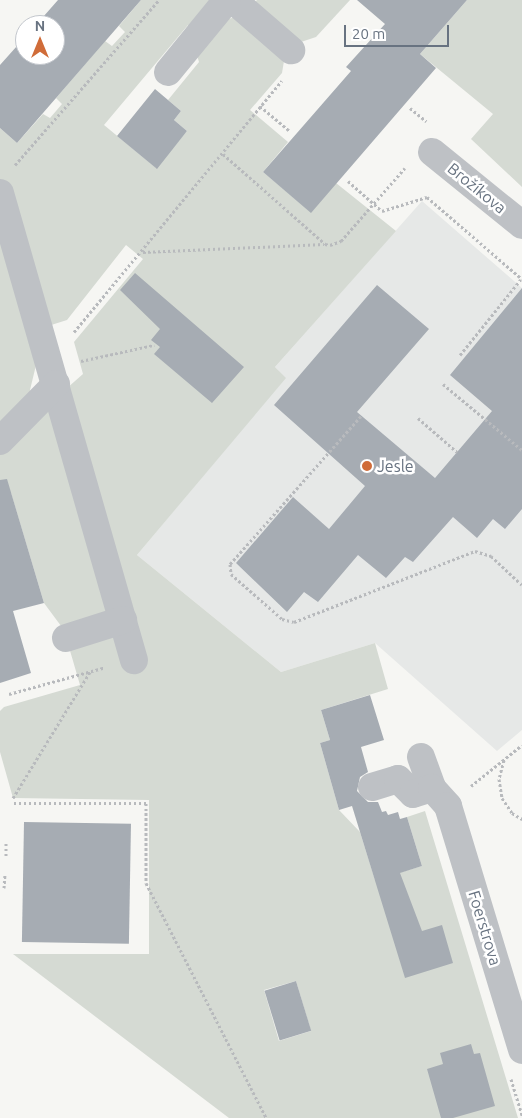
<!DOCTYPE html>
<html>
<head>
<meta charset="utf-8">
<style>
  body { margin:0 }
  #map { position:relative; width:522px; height:1118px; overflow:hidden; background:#f6f6f3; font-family:Ubuntu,sans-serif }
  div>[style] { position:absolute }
  .built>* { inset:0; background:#e6e8e7 }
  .green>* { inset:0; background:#d5dad3 }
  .building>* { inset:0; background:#a6acb3; transform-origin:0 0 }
  .path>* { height:3px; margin-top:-1.5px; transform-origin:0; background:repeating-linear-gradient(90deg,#b8babd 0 2.5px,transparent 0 5px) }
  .minor>* { height:28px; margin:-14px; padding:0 14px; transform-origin:14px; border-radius:14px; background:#bec1c5 }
  .dots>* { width:14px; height:14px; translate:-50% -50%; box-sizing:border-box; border:2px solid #fff; border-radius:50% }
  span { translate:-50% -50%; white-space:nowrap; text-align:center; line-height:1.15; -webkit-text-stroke:5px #fff; paint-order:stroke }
  .street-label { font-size:16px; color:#687381 }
  .poi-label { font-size:16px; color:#687381 }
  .left { translate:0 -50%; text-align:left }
  .north { position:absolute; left:15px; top:15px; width:50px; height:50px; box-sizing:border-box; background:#fff; border:1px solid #c3c7cd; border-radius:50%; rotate:0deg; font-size:14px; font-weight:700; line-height:20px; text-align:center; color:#687381 }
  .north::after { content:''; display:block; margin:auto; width:18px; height:22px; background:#d06c39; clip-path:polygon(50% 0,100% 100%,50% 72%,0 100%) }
  .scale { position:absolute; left:344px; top:25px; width:105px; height:22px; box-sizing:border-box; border:2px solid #687381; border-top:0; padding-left:6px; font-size:15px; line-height:18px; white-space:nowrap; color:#687381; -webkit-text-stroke:4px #fff; paint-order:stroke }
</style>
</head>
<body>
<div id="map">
  <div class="built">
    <i style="clip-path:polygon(422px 201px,522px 288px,522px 730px,497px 751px,375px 643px,281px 672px,137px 555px,285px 378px,275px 367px)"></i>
  </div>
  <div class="green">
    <i style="clip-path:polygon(evenodd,141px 0,214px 0,228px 19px,236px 17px,284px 61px,282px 73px,250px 110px,288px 142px,263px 172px,311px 212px,336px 183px,396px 231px,275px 367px,286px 378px,137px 555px,281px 672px,375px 643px,388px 689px,321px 710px,330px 740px,320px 743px,339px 810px,360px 832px,375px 880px,422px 866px,407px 817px,425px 811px,518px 1118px,229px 1118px,13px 954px,149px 954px,149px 800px,13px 798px,0 752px,0 711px,4px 707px,80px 685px,64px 630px,44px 603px,11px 493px,0 496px,0 238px,37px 361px,30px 390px,33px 418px,83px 374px,74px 342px,143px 259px,126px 245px,67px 320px,48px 326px,0 180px,0 128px,17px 143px,43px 114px,50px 118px,62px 104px,56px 98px,105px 41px,112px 46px,125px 32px,119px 26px,141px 0,188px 25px,199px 62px,168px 100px,181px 111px,174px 120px,187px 131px,156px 168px,104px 125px,188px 25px,141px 0,296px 981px,311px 1031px,279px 1041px,264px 990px,296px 981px)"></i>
    <i style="clip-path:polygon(257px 0,350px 0,316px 37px,298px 43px,253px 4px)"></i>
    <i style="clip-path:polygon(467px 0,522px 0,522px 187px,471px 139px,493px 114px,420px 54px)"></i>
  </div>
  <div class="building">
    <i style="clip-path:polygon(58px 0,141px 0,17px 143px,0 128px,0 65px,25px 37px,25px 55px,55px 55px,55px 25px,36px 25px)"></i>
    <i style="clip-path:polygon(357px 0,467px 0,420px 54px,436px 68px,311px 213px,263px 172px,351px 71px,346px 67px,385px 24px)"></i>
    <i style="clip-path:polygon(155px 89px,181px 111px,174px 120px,187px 131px,157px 169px,117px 136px)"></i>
    <i style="clip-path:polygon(135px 273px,244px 367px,212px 403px,154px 354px,160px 347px,151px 340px,160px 329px,120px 290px)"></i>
    <i style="clip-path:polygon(377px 285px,429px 329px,357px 412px,435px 478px,492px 411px,450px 375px,522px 288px,522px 509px,505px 529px,493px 519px,477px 538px,453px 517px,413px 562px,405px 557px,386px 578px,358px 555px,318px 602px,304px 592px,287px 612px,236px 563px,293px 497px,329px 529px,365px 486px,274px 405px)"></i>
    <i style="clip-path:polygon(7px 479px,44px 603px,13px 611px,31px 673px,0 683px,0 480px)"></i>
    <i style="clip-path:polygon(370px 695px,384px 740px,361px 747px,368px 772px,360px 777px,357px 791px,368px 802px,378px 802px,382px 812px,386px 811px,388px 815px,398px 812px,400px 819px,407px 817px,422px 866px,400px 873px,422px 931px,442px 925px,453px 963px,405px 978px,352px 806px,339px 810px,320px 743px,330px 740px,321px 710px)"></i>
    <i style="left:24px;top:822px;width:107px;height:120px;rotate:1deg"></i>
    <i style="left:296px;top:981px;width:52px;height:33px;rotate:73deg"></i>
    <i style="clip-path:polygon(471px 1044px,474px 1054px,480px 1053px,495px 1106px,453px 1118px,441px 1118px,427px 1069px,443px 1064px,440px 1053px)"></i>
  </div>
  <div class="path">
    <i style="left:260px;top:106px;width:39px;rotate:40deg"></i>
    <i style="left:410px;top:108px;width:21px;rotate:39deg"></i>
    <i style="left:223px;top:154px;width:136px;rotate:41.4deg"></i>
    <i style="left:325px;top:244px;width:5px;rotate:11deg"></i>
    <i style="left:330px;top:245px;width:12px;rotate:-20deg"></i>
    <i style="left:341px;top:241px;width:97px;rotate:-48.8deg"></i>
    <i style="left:15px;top:165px;width:219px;rotate:-48.9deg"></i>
    <i style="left:348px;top:181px;width:45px;rotate:41.4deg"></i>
    <i style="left:382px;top:211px;width:47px;rotate:-17.3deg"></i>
    <i style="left:427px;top:197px;width:125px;rotate:40.8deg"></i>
    <i style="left:143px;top:252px;width:181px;rotate:-2.5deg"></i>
    <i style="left:74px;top:332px;width:326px;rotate:-50.4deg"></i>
    <i style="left:460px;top:355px;width:97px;rotate:-51.2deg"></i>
    <i style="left:81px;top:361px;width:75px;rotate:-12.4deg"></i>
    <i style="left:443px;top:384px;width:103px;rotate:39.9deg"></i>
    <i style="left:361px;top:416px;width:198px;rotate:131.5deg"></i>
    <i style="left:230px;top:564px;width:10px;rotate:84deg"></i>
    <i style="left:231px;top:574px;width:68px;rotate:41.4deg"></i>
    <i style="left:282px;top:619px;width:12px;rotate:14deg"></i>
    <i style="left:294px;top:622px;width:194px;rotate:-21.4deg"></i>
    <i style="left:475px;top:551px;width:17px;rotate:17deg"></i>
    <i style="left:491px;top:556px;width:42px;rotate:43.1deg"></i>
    <i style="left:418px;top:418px;width:52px;rotate:41.1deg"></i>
    <i style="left:9px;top:694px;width:98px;rotate:-15.5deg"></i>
    <i style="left:504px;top:760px;width:20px;rotate:105deg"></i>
    <i style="left:499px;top:779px;width:19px;rotate:81deg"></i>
    <i style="left:502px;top:798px;width:18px;rotate:56deg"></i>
    <i style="left:512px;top:813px;width:12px;rotate:31deg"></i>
    <i style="left:471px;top:786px;width:65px;rotate:-38.8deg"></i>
    <i style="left:13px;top:798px;width:148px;rotate:-58.6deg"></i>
    <i style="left:14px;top:803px;width:132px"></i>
    <i style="left:146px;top:803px;width:80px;rotate:90deg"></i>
    <i style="left:146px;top:883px;width:264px;rotate:62.9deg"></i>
    <i style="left:6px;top:843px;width:14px;rotate:90deg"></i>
    <i style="left:4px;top:888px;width:14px;rotate:-86deg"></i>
    <i style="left:511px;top:1079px;width:39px;rotate:73deg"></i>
  </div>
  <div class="minor">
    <i style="left:233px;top:0;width:77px;rotate:40.8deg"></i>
    <i style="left:168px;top:72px;width:93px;rotate:-50.7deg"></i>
    <i style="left:432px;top:152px;width:116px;rotate:39deg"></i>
    <i style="left:0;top:193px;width:486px;rotate:74deg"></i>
    <i style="left:0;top:441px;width:80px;rotate:-45.5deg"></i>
    <i style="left:66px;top:638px;width:60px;rotate:-17.5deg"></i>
    <i style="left:421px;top:757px;width:33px;rotate:70deg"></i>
    <i style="left:372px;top:787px;width:27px;rotate:-17deg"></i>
    <i style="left:398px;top:779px;width:21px;rotate:45deg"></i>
    <i style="left:413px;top:794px;width:20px;rotate:-18deg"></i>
    <i style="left:432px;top:788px;width:24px;rotate:48deg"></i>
    <i style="left:448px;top:806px;width:255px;rotate:73.1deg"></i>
  </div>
  <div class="dots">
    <i style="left:367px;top:466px;background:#d06c39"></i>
  </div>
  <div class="street-label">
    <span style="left:477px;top:188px;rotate:39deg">Brožíkova</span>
    <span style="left:485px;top:928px;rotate:73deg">Foerstrova</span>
  </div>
  <div class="poi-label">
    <span class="left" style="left:377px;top:466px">Jesle</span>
  </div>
  <div class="north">N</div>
  <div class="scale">20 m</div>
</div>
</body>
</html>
